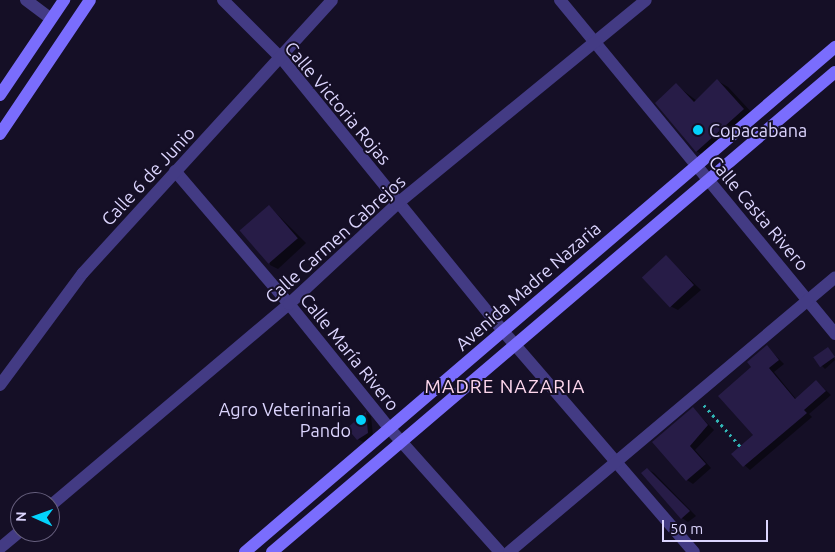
<!DOCTYPE html>
<html>
<head>
<meta charset="utf-8">
<style>
  body { margin:0 }
  #map { position:relative; width:835px; height:552px; overflow:hidden; background:#150f26; font-family:Ubuntu,sans-serif }
  div>[style] { position:absolute }
  .shadow>* { inset:0; background:#0007 }
  .building>* { inset:0; background:#271c47; transform-origin:0 0 }
  .path>* { height:2.5px; margin-top:-1.25px; transform-origin:0; background:repeating-linear-gradient(90deg,#31b6b6 0 2.5px,transparent 0 6.5px) }
  .street>* { height:12px; margin:-6px; padding:0 6px; transform-origin:6px; border-radius:6px; background:#433b84 }
  .secondary>* { height:12px; margin:-6px; padding:0 6px; transform-origin:6px; border-radius:6px; background:#7a6dfd }
  .dots>* { width:14px; height:14px; translate:-50% -50%; box-sizing:border-box; border:2px solid #150f26; border-radius:50% }
  span { translate:-50% -50%; white-space:nowrap; text-align:center; line-height:1.15; -webkit-text-stroke:4px #150f26; paint-order:stroke }
  .street-label { font-size:18px; color:#dcd5fe }
  .poi-label { font-size:18px; color:#dcd5fe }
  .left { translate:0 -50%; text-align:left }
  .right { translate:-100% -50%; text-align:right }
  .neighbourhood-label { font-size:19px; color:#fed7ed; letter-spacing:1px }
  .north { position:absolute; left:10px; top:492px; width:50px; height:50px; box-sizing:border-box; background:#150f26; border:1px solid #655e7c; border-radius:50%; rotate:272deg; font-size:14px; font-weight:700; line-height:20px; text-align:center; color:#dcd5fe }
  .north::after { content:''; display:block; margin:auto; width:18px; height:22px; background:#03d2fc; clip-path:polygon(50% 0,100% 100%,50% 72%,0 100%) }
  .scale { position:absolute; left:662px; top:520px; width:106px; height:22px; box-sizing:border-box; border:2px solid #dcd5fe; border-top:0; padding-left:6px; font-size:15px; line-height:18px; white-space:nowrap; color:#dcd5fe; -webkit-text-stroke:4px #150f26; paint-order:stroke }
</style>
</head>
<body>
<div id="map">
  <div class="shadow">
    <i style="clip-path:polygon(718px 81px,728px 87px,754px 115px,707px 157px,696px 151px,676px 85px,697px 101px)"></i>
    <i style="clip-path:polygon(269px 206px,306px 243px,278px 269px,270px 265px)"></i>
    <i style="clip-path:polygon(666px 257px,701px 290px,678px 310px,670px 306px)"></i>
    <i style="clip-path:polygon(767px 347px,784px 364px,774px 372px,796px 399px,816px 381px,831px 395px,809px 414px,812px 417px,750px 470px,733px 455px,755px 435px,753px 367px)"></i>
    <i style="clip-path:polygon(828px 349px,835px 360px,825px 369px,816px 360px)"></i>
    <i style="clip-path:polygon(693px 409px,714px 430px,695px 450px,711px 468px,693px 484px,687px 480px)"></i>
    <i style="clip-path:polygon(366px 413px,371px 416px,373px 436px,363px 442px,358px 439px)"></i>
    <i style="clip-path:polygon(647px 469px,654px 473px,696px 516px,688px 522px,682px 518px)"></i>
  </div>
  <div class="building">
    <i style="clip-path:polygon(717px 79px,744px 109px,696px 152px,655px 103px,676px 83px,694px 102px)"></i>
    <i style="left:269px;top:205px;width:44px;height:39px;rotate:49deg"></i>
    <i style="left:666px;top:255px;width:41px;height:33px;rotate:47deg"></i>
    <i style="clip-path:polygon(767px 345px,779px 360px,769px 368px,795px 399px,816px 380px,826px 391px,804px 410px,807px 413px,743px 467px,731px 454px,753px 435px,718px 396px,751px 367px,747px 362px)"></i>
    <i style="left:828px;top:347px;width:12px;height:18px;rotate:55deg"></i>
    <i style="clip-path:polygon(693px 407px,708px 425px,690px 446px,706px 464px,686px 481px,652px 442px)"></i>
    <i style="clip-path:polygon(366px 412px,368px 433px,357px 440px,347px 428px)"></i>
    <i style="clip-path:polygon(647px 468px,690px 511px,681px 519px,641px 473px)"></i>
  </div>
  <div class="path">
    <i style="left:704px;top:405px;width:55px;rotate:48.7deg"></i>
  </div>
  <div class="street">
    <i style="left:26px;top:0;width:30px;rotate:37deg"></i>
    <i style="left:223px;top:0;width:83px;rotate:45deg"></i>
    <i style="left:282px;top:59px;width:350px;rotate:50.9deg"></i>
    <i style="left:503px;top:331px;width:292px;rotate:49.2deg"></i>
    <i style="left:560px;top:0;width:433px;rotate:50.5deg"></i>
    <i style="left:175px;top:171px;width:175px;rotate:49.4deg"></i>
    <i style="left:289px;top:304px;width:161px;rotate:51.1deg"></i>
    <i style="left:390px;top:429px;width:165px;rotate:48.2deg"></i>
    <i style="left:0;top:385px;width:139px;rotate:-53.5deg"></i>
    <i style="left:83px;top:273px;width:369px;rotate:-47.6deg"></i>
    <i style="left:50px;top:506px;width:313px;rotate:-40.2deg"></i>
    <i style="left:289px;top:304px;width:149px;rotate:-42.8deg"></i>
    <i style="left:398px;top:203px;width:320px;rotate:-39.3deg"></i>
    <i style="left:0;top:548px;width:26px;rotate:-40deg"></i>
    <i style="left:509px;top:552px;width:426px;rotate:-40.1deg"></i>
  </div>
  <div class="secondary">
    <i style="left:0;top:95px;width:115px;rotate:-56deg"></i>
    <i style="left:0;top:134px;width:161px;rotate:-56.1deg"></i>
    <i style="left:245px;top:552px;width:777px;rotate:-40.56deg"></i>
    <i style="left:272px;top:552px;width:740px;rotate:-40.45deg"></i>
  </div>
  <div class="dots">
    <i style="left:698px;top:130px;background:#03d2fc"></i>
    <i style="left:361px;top:420px;background:#03d2fc"></i>
  </div>
  <div class="street-label">
    <span style="left:338px;top:103px;rotate:50deg">Calle Victoria Rojas</span>
    <span style="left:148px;top:176px;rotate:-47deg">Calle 6 de Junio</span>
    <span style="left:759px;top:213px;rotate:50deg">Calle Casta Rivero</span>
    <span style="left:335px;top:239px;rotate:-42deg">Calle Carmen Cabrejos</span>
    <span style="left:528px;top:286px;rotate:-41deg">Avenida Madre Nazaria</span>
    <span style="left:350px;top:352px;rotate:51deg">Calle María Rivero</span>
  </div>
  <div class="poi-label">
    <span class="left" style="left:709px;top:130px">Copacabana</span>
    <span class="right" style="left:351px;top:420px">Agro Veterinaria<br>Pando</span>
  </div>
  <div class="neighbourhood-label">
    <span style="left:505px;top:387px">MADRE NAZARIA</span>
  </div>
  <div class="north">N</div>
  <div class="scale">50 m</div>
</div>
</body>
</html>
